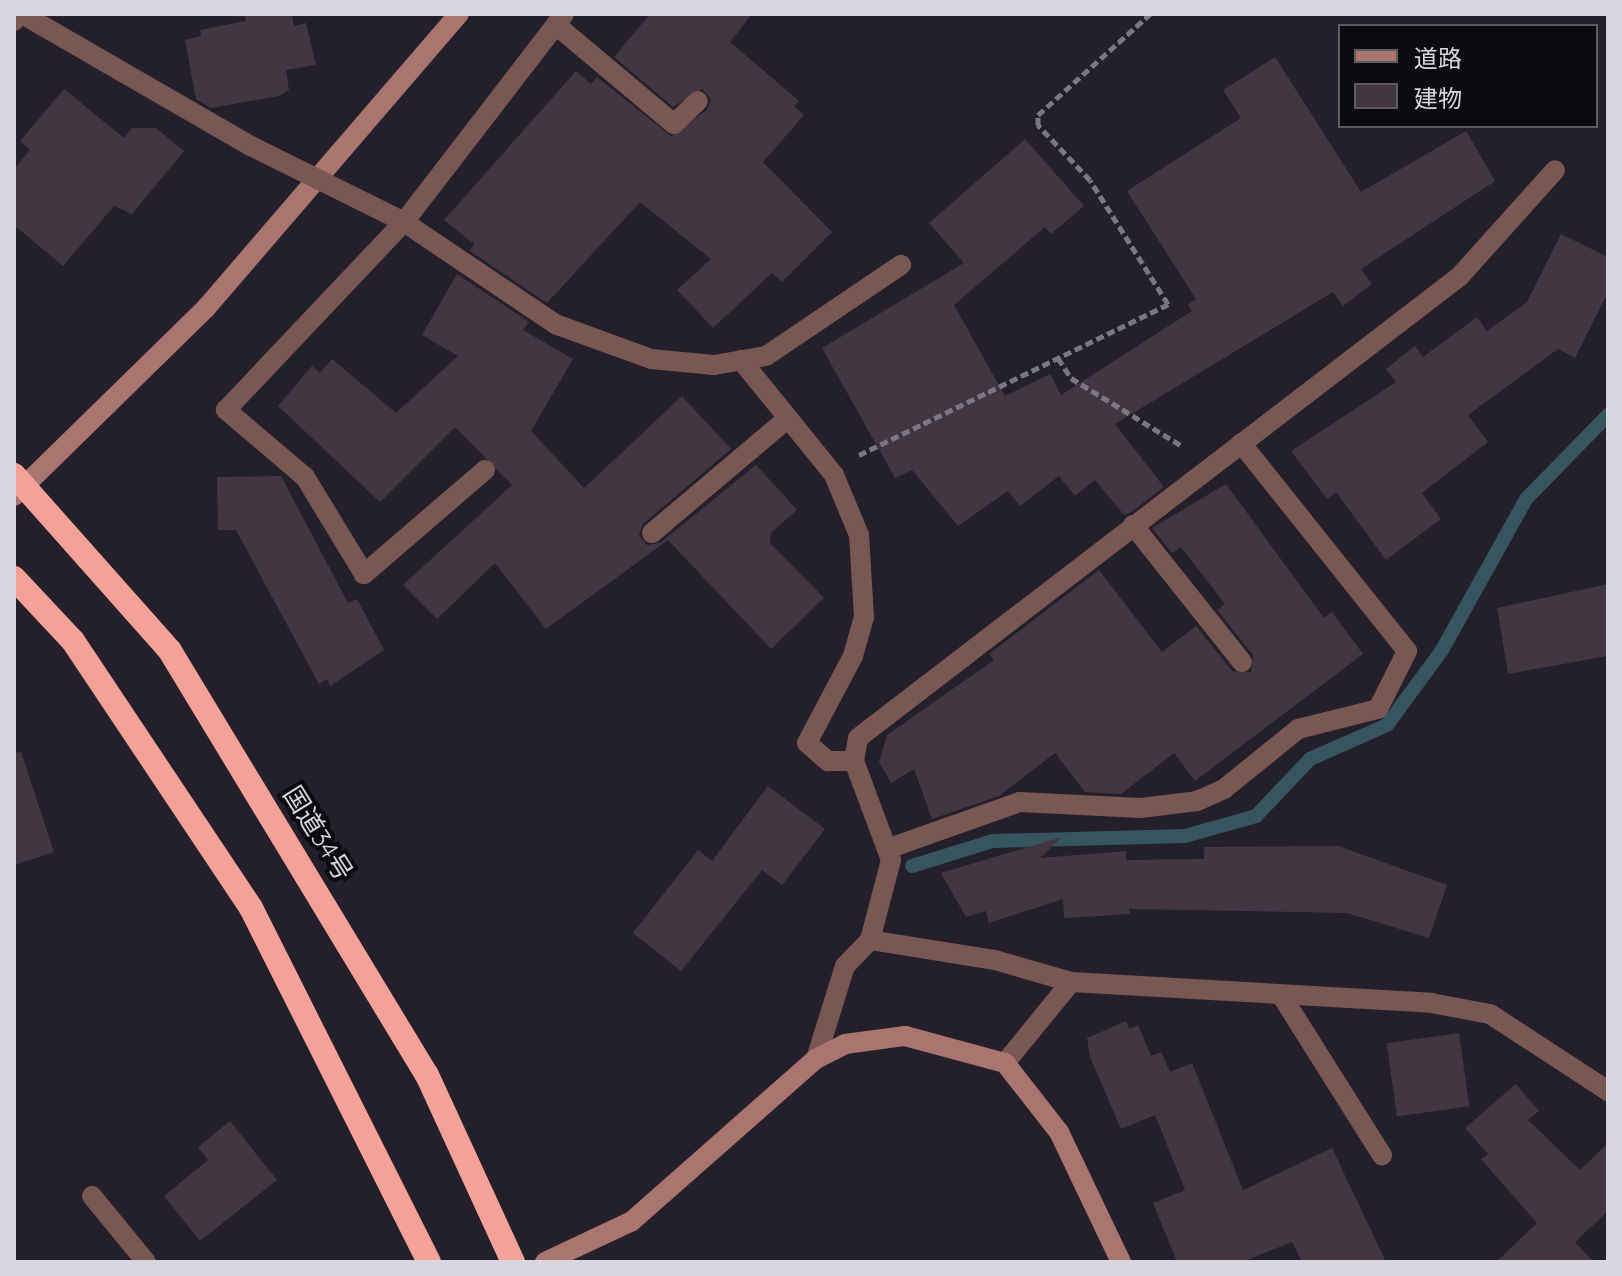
<!DOCTYPE html>
<html>
<head>
<meta charset="utf-8">
<style>
  body { margin:0 }
  #map { position:relative; width:1622px; height:1276px; overflow:hidden; background:#231f2b; font-family:Quicksand,"Noto Sans JP",sans-serif }
  div>[style] { position:absolute }
  .stream>* { height:14px; margin:-7px; padding:0 7px; transform-origin:7px; border-radius:7px; background:#36555f }
  .building>* { inset:0; background:#423741; transform-origin:0 0 }
  .path>* { height:5px; margin-top:-2.5px; transform-origin:0; background:repeating-linear-gradient(90deg,#7b7882 0 8px,transparent 0 12px) }
  .street>* { height:20px; margin:-10px; padding:0 10px; transform-origin:10px; border-radius:10px; background:#795753 }
  .secondary>* { height:20px; margin:-10px; padding:0 10px; transform-origin:10px; border-radius:10px; background:#aa756f }
  .highway>* { height:24px; margin:-12px; padding:0 12px; transform-origin:12px; border-radius:12px; background:#f4a198 }
  .street-bridge>* { height:20px; margin:-10px; padding:0 10px; transform-origin:10px; border-radius:10px; background:#795753 }
  span { translate:-50% -50%; white-space:nowrap; text-align:center; line-height:1.15; -webkit-text-stroke:8px #0b0a0f; paint-order:stroke }
  .street-label { font-size:26px; color:#d8d6de }
  .frame { position:absolute; inset:0; border:16px solid #d8d6de; pointer-events:none }
  .legend { position:absolute; left:1338px; top:24px; width:260px; height:104px; box-sizing:border-box; background:#0b0a0f; border:2px solid #5d5c62; margin:0; padding:10px 14px; list-style:none; font-size:24px; color:#d8d6de }
  .legend li { display:flex; align-items:center; gap:16px; height:40px }
  .legend b { width:40px; border:2px solid #5d5c62 }
</style>
</head>
<body>
<div id="map">
  <div class="stream">
    <i style="left:912px;top:866px;width:85px;rotate:-17.2deg"></i>
    <i style="left:993px;top:841px;width:192px;rotate:-1.5deg"></i>
    <i style="left:1185px;top:836px;width:74px;rotate:-15.7deg"></i>
    <i style="left:1256px;top:816px;width:79px;rotate:-46.5deg"></i>
    <i style="left:1310px;top:759px;width:84px;rotate:-23.8deg"></i>
    <i style="left:1387px;top:725px;width:93px;rotate:-53.7deg"></i>
    <i style="left:1442px;top:650px;width:173px;rotate:-60.9deg"></i>
    <i style="left:1526px;top:499px;width:117px;rotate:-45.7deg"></i>
  </div>
  <div class="building">
    <i style="clip-path:polygon(244px 14px,292px 14px,294px 26px,306px 23px,316px 65px,286px 70px,289px 90px,279px 96px,211px 108px,196px 99px,185px 40px,201px 36px,200px 30px,246px 21px)"></i>
    <i style="clip-path:polygon(650px 14px,752px 14px,730px 42px,799px 101px,794px 106px,804px 115px,763px 162px,832px 232px,782px 282px,772px 273px,713px 328px,677px 290px,711px 259px,640px 202px,547px 303px,470px 251px,474px 244px,444px 220px,576px 71px,591px 84px,597px 77px,671px 136px,707px 110px,711px 99px,702px 89px,673px 107px,614px 57px)"></i>
    <i style="clip-path:polygon(1275px 57px,1361px 192px,1466px 131px,1495px 181px,1361px 269px,1372px 284px,1343px 306px,1333px 292px,1115px 424px,1164px 487px,1131px 512px,1124px 515px,1095px 480px,1075px 496px,1059px 476px,1020px 506px,1008px 491px,958px 526px,912px 470px,895px 478px,822px 348px,964px 263px,929px 223px,1025px 139px,1084px 206px,1051px 234px,1045px 227px,954px 305px,1005px 396px,1050px 374px,1061px 395px,1192px 311px,1188px 305px,1196px 299px,1127px 191px,1241px 118px,1223px 90px)"></i>
    <i style="clip-path:polygon(64px 89px,124px 138px,132px 128px,156px 128px,184px 151px,132px 214px,114px 206px,63px 266px,14px 225px,14px 169px,30px 150px,20px 141px)"></i>
    <i style="clip-path:polygon(1561px 234px,1608px 257px,1608px 292px,1575px 358px,1558px 349px,1468px 415px,1488px 442px,1422px 493px,1441px 519px,1386px 560px,1336px 492px,1327px 499px,1291px 451px,1396px 382px,1386px 369px,1415px 346px,1423px 357px,1477px 317px,1487px 331px,1527px 302px)"></i>
    <i style="clip-path:polygon(457px 274px,529px 322px,523px 330px,573px 359px,531px 431px,584px 488px,682px 396px,731px 449px,643px 524px,639px 535px,647px 545px,660px 543px,756px 465px,797px 510px,771px 533px,770px 543px,824px 598px,771px 649px,668px 540px,546px 629px,495px 563px,437px 619px,403px 585px,512px 485px,455px 427px,380px 502px,278px 406px,312px 366px,320px 373px,332px 359px,396px 413px,458px 356px,422px 335px)"></i>
    <i style="clip-path:polygon(281px 476px,348px 603px,357px 599px,384px 650px,330px 686px,327px 679px,319px 684px,236px 530px,218px 530px,217px 477px)"></i>
    <i style="clip-path:polygon(1226px 484px,1324px 618px,1332px 612px,1363px 654px,1195px 781px,1174px 753px,1121px 794px,1085px 792px,1055px 753px,999px 796px,932px 819px,914px 769px,891px 783px,879px 762px,887px 735px,994px 660px,989px 654px,1099px 570px,1162px 652px,1196px 626px,1232px 671px,1251px 672px,1253px 655px,1217px 610px,1225px 604px,1181px 547px,1172px 553px,1152px 528px)"></i>
    <i style="clip-path:polygon(1608px 584px,1608px 656px,1508px 674px,1497px 608px)"></i>
    <i style="clip-path:polygon(21px 752px,54px 852px,14px 865px,14px 753px)"></i>
    <i style="clip-path:polygon(768px 786px,825px 829px,782px 885px,762px 870px,681px 971px,633px 933px,698px 850px,712px 861px)"></i>
    <i style="clip-path:polygon(1062px 837px,1040px 858px,1126px 851px,1126px 860px,1204px 859px,1204px 847px,1338px 846px,1447px 885px,1429px 938px,1347px 913px,1129px 909px,1130px 914px,1064px 918px,1063px 899px,989px 923px,986px 911px,966px 917px,941px 873px)"></i>
    <i style="clip-path:polygon(1126px 1021px,1129px 1029px,1138px 1025px,1151px 1056px,1161px 1052px,1170px 1072px,1192px 1063px,1243px 1190px,1332px 1148px,1386px 1262px,1302px 1262px,1292px 1242px,1242px 1262px,1177px 1262px,1153px 1203px,1185px 1190px,1155px 1115px,1121px 1129px,1090px 1057px,1087px 1038px)"></i>
    <i style="left:1459px;top:1033px;width:74px;height:73px;rotate:82deg"></i>
    <i style="clip-path:polygon(1516px 1084px,1539px 1111px,1528px 1120px,1580px 1170px,1608px 1143px,1608px 1211px,1575px 1242px,1594px 1262px,1496px 1262px,1537px 1223px,1481px 1159px,1488px 1154px,1465px 1128px)"></i>
    <i style="clip-path:polygon(230px 1121px,277px 1180px,200px 1241px,164px 1196px,208px 1160px,198px 1147px)"></i>
  </div>
  <div class="path">
    <i style="left:1058px;top:358px;width:24px;rotate:57deg"></i>
    <i style="left:1071px;top:378px;width:130px;rotate:31.5deg"></i>
    <i style="left:859px;top:455px;width:344px;rotate:-26deg"></i>
    <i style="left:1168px;top:304px;width:146px;rotate:-122.2deg"></i>
    <i style="left:1090px;top:180px;width:76px;rotate:-133.4deg"></i>
    <i style="left:1038px;top:125px;width:10px;rotate:-90deg"></i>
    <i style="left:1038px;top:115px;width:151px;rotate:-42deg"></i>
  </div>
  <div class="street">
    <i style="left:29px;top:18px;width:256px;rotate:30deg"></i>
    <i style="left:14px;top:21px;width:7px;rotate:-74deg"></i>
    <i style="left:556px;top:25px;width:154px;rotate:40deg"></i>
    <i style="left:674px;top:124px;width:33px;rotate:-44deg"></i>
    <i style="left:404px;top:222px;width:182px;rotate:34deg"></i>
    <i style="left:555px;top:324px;width:102px;rotate:20deg"></i>
    <i style="left:651px;top:359px;width:63px;rotate:5.4deg"></i>
    <i style="left:714px;top:365px;width:53px;rotate:-9.8deg"></i>
    <i style="left:766px;top:356px;width:163px;rotate:-34deg"></i>
    <i style="left:741px;top:360px;width:148px;rotate:51deg"></i>
    <i style="left:834px;top:475px;width:65px;rotate:67.4deg"></i>
    <i style="left:859px;top:535px;width:82px;rotate:86.5deg"></i>
    <i style="left:864px;top:617px;width:41px;rotate:105.8deg"></i>
    <i style="left:853px;top:656px;width:98px;rotate:117.9deg"></i>
    <i style="left:807px;top:743px;width:28px;rotate:41deg"></i>
    <i style="left:828px;top:761px;width:26px"></i>
    <i style="left:485px;top:470px;width:160px;rotate:139.3deg"></i>
    <i style="left:364px;top:574px;width:114px;rotate:-121.3deg"></i>
    <i style="left:305px;top:477px;width:104px;rotate:-139.7deg"></i>
    <i style="left:226px;top:410px;width:259px;rotate:-46.6deg"></i>
    <i style="left:404px;top:222px;width:262px;rotate:-52.4deg"></i>
    <i style="left:1133px;top:525px;width:175px;rotate:51.5deg"></i>
    <i style="left:652px;top:533px;width:178px;rotate:-40.2deg"></i>
    <i style="left:887px;top:849px;width:141px;rotate:-19.5deg"></i>
    <i style="left:1020px;top:802px;width:121px;rotate:2.8deg"></i>
    <i style="left:1141px;top:808px;width:56px;rotate:-7.1deg"></i>
    <i style="left:1197px;top:801px;width:30px;rotate:-24deg"></i>
    <i style="left:1224px;top:789px;width:95px;rotate:-39deg"></i>
    <i style="left:1298px;top:729px;width:82px;rotate:-14deg"></i>
    <i style="left:1378px;top:709px;width:65px;rotate:-63.4deg"></i>
    <i style="left:1407px;top:651px;width:266px;rotate:-128.6deg"></i>
    <i style="left:870px;top:940px;width:127px;rotate:9.1deg"></i>
    <i style="left:995px;top:960px;width:79px;rotate:16.1deg"></i>
    <i style="left:1283px;top:998px;width:186px;rotate:57.8deg"></i>
    <i style="left:816px;top:1059px;width:97px;rotate:-72.7deg"></i>
    <i style="left:845px;top:966px;width:36px;rotate:-46deg"></i>
    <i style="left:870px;top:940px;width:83px;rotate:-75.3deg"></i>
    <i style="left:891px;top:860px;width:106px;rotate:-110.5deg"></i>
    <i style="left:854px;top:761px;width:23px;rotate:-80deg"></i>
    <i style="left:858px;top:738px;width:759px;rotate:-37.5deg"></i>
    <i style="left:1460px;top:276px;width:142px;rotate:-48.1deg"></i>
    <i style="left:1005px;top:1063px;width:104px;rotate:-50.8deg"></i>
    <i style="left:1071px;top:982px;width:361px;rotate:3.3deg"></i>
    <i style="left:1431px;top:1003px;width:60px;rotate:10.6deg"></i>
    <i style="left:1490px;top:1014px;width:141px;rotate:33.1deg"></i>
    <i style="left:92px;top:1196px;width:85px;rotate:50.7deg"></i>
  </div>
  <div class="secondary">
    <i style="left:14px;top:496px;width:269px;rotate:-44.4deg"></i>
    <i style="left:206px;top:308px;width:388px;rotate:-49.3deg"></i>
    <i style="left:545px;top:1262px;width:96px;rotate:-25.2deg"></i>
    <i style="left:632px;top:1221px;width:245px;rotate:-41.4deg"></i>
    <i style="left:816px;top:1059px;width:33px;rotate:-27deg"></i>
    <i style="left:845px;top:1044px;width:61px;rotate:-7.6deg"></i>
    <i style="left:905px;top:1036px;width:104px;rotate:15.1deg"></i>
    <i style="left:1005px;top:1063px;width:88px;rotate:52deg"></i>
    <i style="left:1059px;top:1132px;width:144px;rotate:64.5deg"></i>
  </div>
  <div class="highway">
    <i style="left:14px;top:475px;width:235px;rotate:48.4deg"></i>
    <i style="left:170px;top:651px;width:496px;rotate:58.8deg"></i>
    <i style="left:427px;top:1075px;width:206px;rotate:65.3deg"></i>
    <i style="left:14px;top:578px;width:86px;rotate:46.9deg"></i>
    <i style="left:73px;top:641px;width:321px;rotate:56.3deg"></i>
    <i style="left:251px;top:908px;width:396px;rotate:63.3deg"></i>
  </div>
  <div class="street-bridge">
    <i style="left:251px;top:146px;width:171px;rotate:26.4deg"></i>
  </div>
  <div class="street-label">
    <span style="left:318px;top:833px;rotate:58deg">国道34号</span>
  </div>
  <div class="frame"></div>
  <ul class="legend">
  <li><b style="height:10px;background:#aa756f"></b>道路</li>
  <li><b style="height:22px;background:#423741"></b>建物</li>
  </ul>
</div>
</body>
</html>
